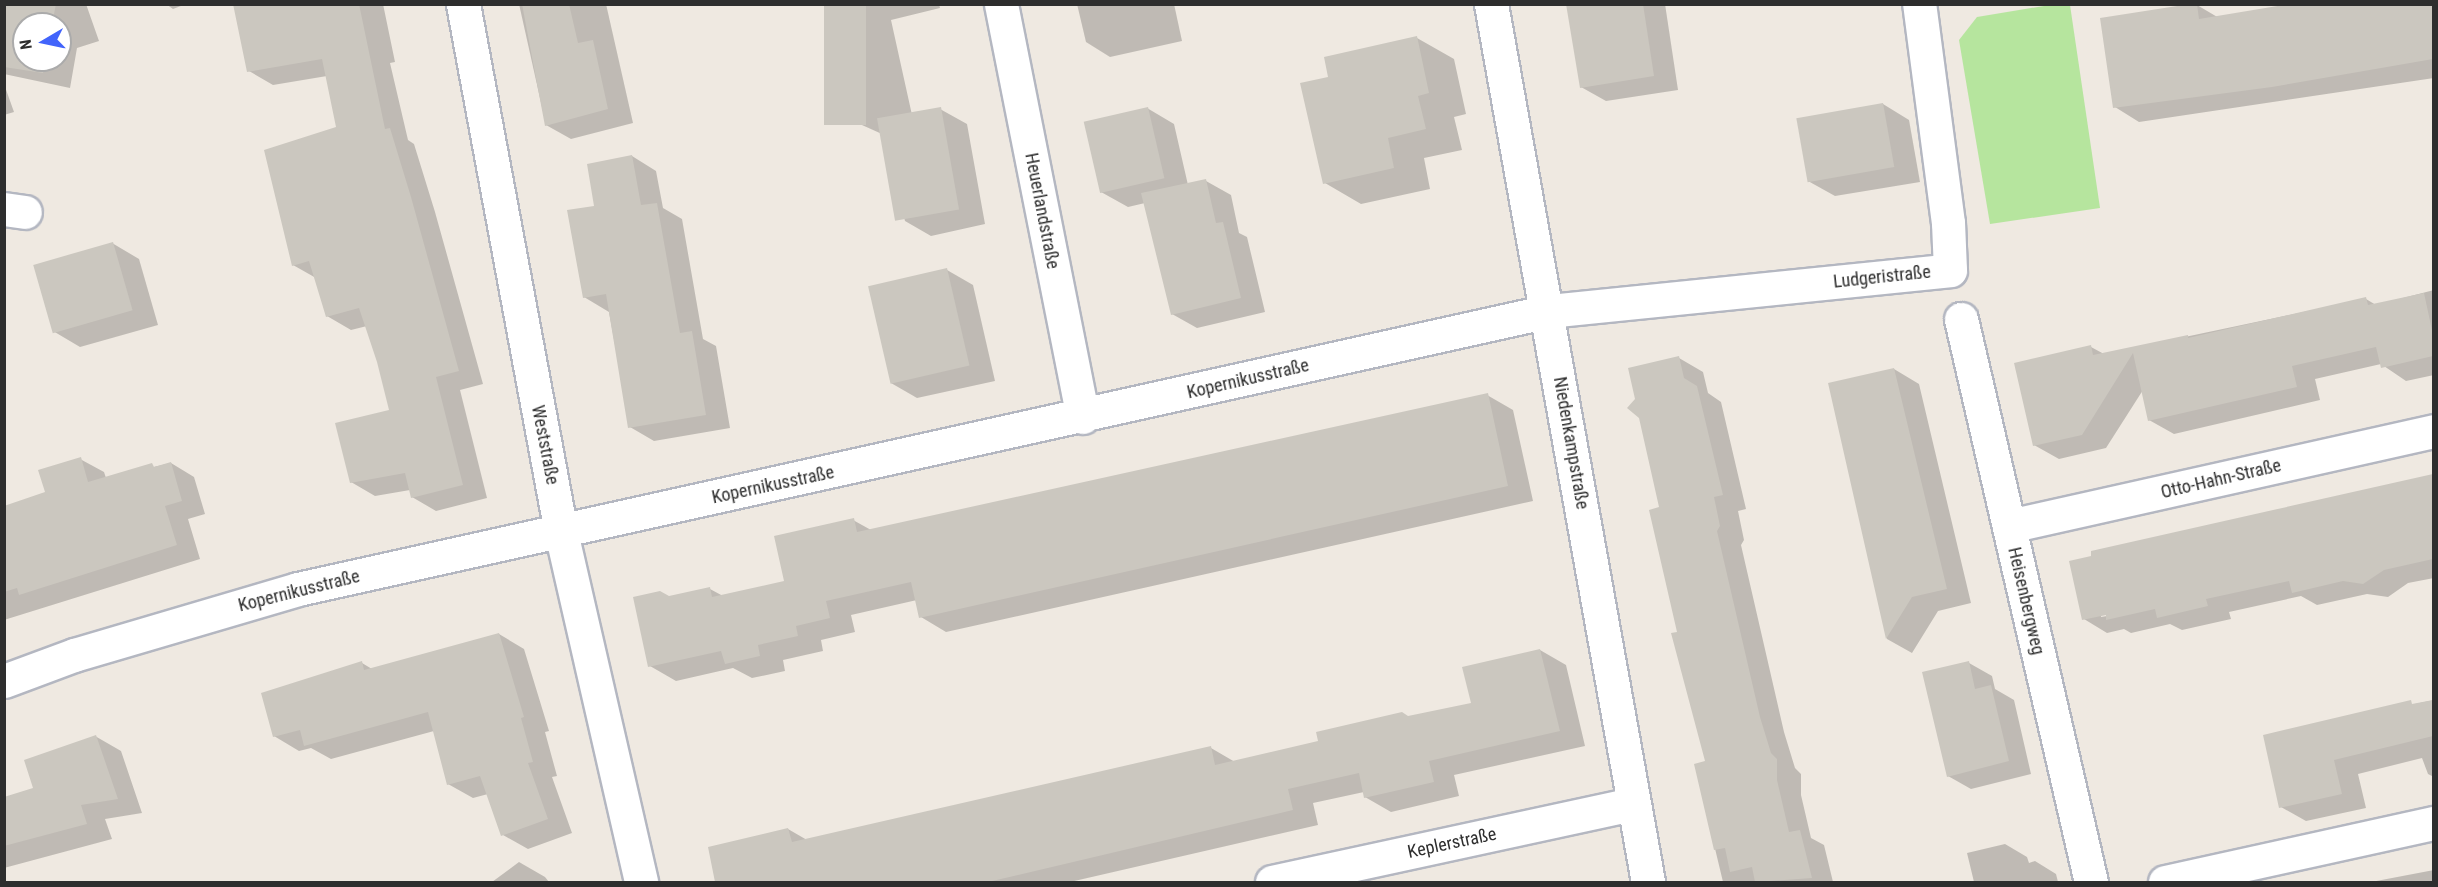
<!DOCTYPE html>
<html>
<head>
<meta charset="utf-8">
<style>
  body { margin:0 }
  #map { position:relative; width:2438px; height:887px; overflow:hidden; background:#efe9e1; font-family:"Roboto Condensed",sans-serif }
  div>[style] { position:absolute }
  .green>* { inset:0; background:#b6e59e }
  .shadow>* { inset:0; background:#0003 }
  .building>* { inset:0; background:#cbc7bf; transform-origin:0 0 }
  .roads { filter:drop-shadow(2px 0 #b4b7c1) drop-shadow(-2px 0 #b4b7c1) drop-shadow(0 2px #b4b7c1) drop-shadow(0 -2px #b4b7c1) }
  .minor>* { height:33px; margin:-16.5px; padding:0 16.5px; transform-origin:16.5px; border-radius:16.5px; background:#fff }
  span { translate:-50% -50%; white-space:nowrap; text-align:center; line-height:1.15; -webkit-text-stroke:6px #fff; paint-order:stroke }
  .street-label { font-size:18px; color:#2e2e2e }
  .frame { position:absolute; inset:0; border:6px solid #2e2e2e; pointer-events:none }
  .north { position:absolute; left:12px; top:12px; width:60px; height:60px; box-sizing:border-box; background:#fff; border:2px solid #ababab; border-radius:50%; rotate:261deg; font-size:16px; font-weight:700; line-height:24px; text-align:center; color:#2e2e2e }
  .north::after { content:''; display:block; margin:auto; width:21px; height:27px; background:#4264fb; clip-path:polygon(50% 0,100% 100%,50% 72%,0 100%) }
</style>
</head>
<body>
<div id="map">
  <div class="green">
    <i style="clip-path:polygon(2056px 4px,2070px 5px,2100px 208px,1990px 224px,1959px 40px,1977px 17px)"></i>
  </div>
  <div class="shadow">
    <i style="clip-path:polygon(evenodd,4px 4px,86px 4px,99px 41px,77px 48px,70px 88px,4px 74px,4px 4px,24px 24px,60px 24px,60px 60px,24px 60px,24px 24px)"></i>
    <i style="clip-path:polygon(166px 4px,186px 4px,173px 9px)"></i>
    <i style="clip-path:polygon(246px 4px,383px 4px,395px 62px,390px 63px,408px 140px,414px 144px,435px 212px,483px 384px,460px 390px,487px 498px,436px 511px,412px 497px,410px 490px,375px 496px,351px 482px,391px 411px,379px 361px,367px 326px,351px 330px,327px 316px,316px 278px,293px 265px,338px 128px,327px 76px,273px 85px,249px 71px)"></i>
    <i style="clip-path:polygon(519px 4px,606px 4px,633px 123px,571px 139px,546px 125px)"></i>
    <i style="clip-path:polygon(824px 4px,939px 4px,940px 8px,891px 20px,912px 115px,940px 109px,967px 124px,985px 224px,931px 236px,905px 221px,882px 134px,853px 121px)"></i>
    <i style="clip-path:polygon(1077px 4px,1174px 4px,1182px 41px,1110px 57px,1086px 42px)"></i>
    <i style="clip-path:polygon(1567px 4px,1665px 4px,1678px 90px,1606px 101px,1581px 87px)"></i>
    <i style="clip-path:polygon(2306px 4px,2434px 4px,2434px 78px,2139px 122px,2115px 107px,2197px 5px,2219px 18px)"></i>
    <i style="clip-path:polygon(1417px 38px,1454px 59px,1466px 114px,1454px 117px,1462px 150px,1424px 158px,1430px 189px,1361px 204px,1325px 183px,1330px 78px)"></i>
    <i style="clip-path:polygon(4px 84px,14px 112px,4px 115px)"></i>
    <i style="clip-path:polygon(1883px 104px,1909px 120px,1920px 182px,1835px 196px,1808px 181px)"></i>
    <i style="clip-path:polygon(1147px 108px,1174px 124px,1188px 185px,1206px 181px,1231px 195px,1239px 233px,1247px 237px,1265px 312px,1197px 328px,1172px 314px,1145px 203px,1128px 207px,1101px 192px)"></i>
    <i style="clip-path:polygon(632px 156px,656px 171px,663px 208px,682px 219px,703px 339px,716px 346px,730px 428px,654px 441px,630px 427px,609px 312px,584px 297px,596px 207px)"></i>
    <i style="clip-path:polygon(112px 243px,139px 259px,158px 325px,80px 347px,53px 331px,73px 255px)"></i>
    <i style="clip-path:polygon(947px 270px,973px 285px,995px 381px,917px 398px,891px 383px)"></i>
    <i style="clip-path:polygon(2434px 290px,2434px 375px,2406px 381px,2381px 364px,2315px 379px,2320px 400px,2174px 434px,2149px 420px,2143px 390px,2106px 448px,2059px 459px,2034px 445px,2091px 347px,2104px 354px,2366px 299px,2376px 305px)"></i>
    <i style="clip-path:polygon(1679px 358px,1703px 372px,1708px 393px,1721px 402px,1746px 509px,1738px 511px,1744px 540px,1741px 545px,1784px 732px,1795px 768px,1801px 774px,1801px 795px,1811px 838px,1824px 845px,1833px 882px,1723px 882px,1695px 765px,1707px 762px,1679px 633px,1661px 508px)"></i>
    <i style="clip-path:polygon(1894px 369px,1919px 384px,1971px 603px,1938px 611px,1912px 653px,1887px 639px,1830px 384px)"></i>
    <i style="clip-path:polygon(1487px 395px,1513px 410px,1533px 501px,946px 632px,921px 617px,917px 600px,851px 615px,855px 632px,821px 640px,823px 651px,783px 660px,785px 671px,752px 678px,733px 668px,676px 681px,650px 666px,669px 598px,710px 589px,723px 596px,786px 582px,853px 520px,871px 530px)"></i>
    <i style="clip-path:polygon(80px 459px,104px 472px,106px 478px,171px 463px,194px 477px,205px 514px,188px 519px,200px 559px,4px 620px,4px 507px,47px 493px)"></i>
    <i style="clip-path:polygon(evenodd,2434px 475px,2434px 578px,2408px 583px,2388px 597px,2367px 594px,2317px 605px,2301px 596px,2229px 612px,2231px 619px,2182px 630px,2170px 624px,2131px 633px,2124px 629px,2107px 633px,2084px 619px,2092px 552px,2434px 475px,2101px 614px,2113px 615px,2101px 617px,2101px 614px)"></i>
    <i style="clip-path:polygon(499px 634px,524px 649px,549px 731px,545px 732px,557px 776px,552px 777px,572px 833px,528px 849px,503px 835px,488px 794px,473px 798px,448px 784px,434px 731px,331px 759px,311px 748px,299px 751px,274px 736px,362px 663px,372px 669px)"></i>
    <i style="clip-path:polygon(1540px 650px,1566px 665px,1585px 746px,1454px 775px,1459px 796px,1391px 812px,1365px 797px,1364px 792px,1313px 803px,1318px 825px,1070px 882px,717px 882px,709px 848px,788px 829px,807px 840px,1211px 748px,1235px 762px,1320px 742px,1473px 705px)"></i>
    <i style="clip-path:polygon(1969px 663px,1992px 676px,1995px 689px,2014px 700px,2031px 774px,1971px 789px,1948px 776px)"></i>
    <i style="clip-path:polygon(2434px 700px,2434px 777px,2428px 774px,2422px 758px,2358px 774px,2366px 808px,2306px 821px,2281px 807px,2265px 736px)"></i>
    <i style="clip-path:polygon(95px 736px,121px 751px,142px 813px,105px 819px,112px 839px,4px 868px,4px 798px,35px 789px)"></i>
    <i style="clip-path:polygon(2005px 844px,2027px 857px,2029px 863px,2035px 861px,2056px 874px,2058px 882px,1974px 882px,1967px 853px)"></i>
    <i style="clip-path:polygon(519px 862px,545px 877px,549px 882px,492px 882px)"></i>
    <i style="clip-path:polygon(2434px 870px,2434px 882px,2371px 882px)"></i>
  </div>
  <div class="building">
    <i style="clip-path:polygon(4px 4px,56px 4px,52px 24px,24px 24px,24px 60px,46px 60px,43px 73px,4px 67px)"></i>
    <i style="clip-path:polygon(233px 4px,359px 4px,385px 129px,390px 128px,411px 197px,459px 371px,436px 377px,463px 485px,411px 498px,405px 473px,350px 483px,335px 423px,389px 410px,377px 362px,359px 308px,326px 317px,309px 261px,292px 266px,264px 150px,336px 127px,322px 59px,247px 72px)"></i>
    <i style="clip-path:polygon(522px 4px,569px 4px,578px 43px,593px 40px,608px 109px,545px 126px)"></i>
    <i style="left:824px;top:4px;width:42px;height:121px"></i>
    <i style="clip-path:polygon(1566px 4px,1643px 4px,1654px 76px,1580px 88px)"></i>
    <i style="clip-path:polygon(2190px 4px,2197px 4px,2199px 19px,2290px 4px,2433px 4px,2433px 59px,2272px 87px,2113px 108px,2100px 18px)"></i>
    <i style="clip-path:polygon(1417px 36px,1429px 93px,1418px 96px,1426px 129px,1388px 138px,1394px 168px,1323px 184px,1300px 83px,1328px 77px,1324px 57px)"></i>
    <i style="left:1883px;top:103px;width:65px;height:88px;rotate:80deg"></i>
    <i style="left:941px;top:107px;width:104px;height:65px;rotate:80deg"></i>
    <i style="left:1148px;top:107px;width:73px;height:66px;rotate:77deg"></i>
    <i style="clip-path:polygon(632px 155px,641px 205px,657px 203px,680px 333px,692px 331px,706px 415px,628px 428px,606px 294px,583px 298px,567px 210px,594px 206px,587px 164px)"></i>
    <i style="clip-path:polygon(1206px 179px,1216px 223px,1223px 222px,1241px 298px,1171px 315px,1141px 193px)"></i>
    <i style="left:113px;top:242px;width:71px;height:83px;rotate:74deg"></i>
    <i style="left:947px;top:268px;width:100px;height:81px;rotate:77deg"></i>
    <i style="clip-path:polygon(2424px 293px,2433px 335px,2433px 356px,2381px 368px,2376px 347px,2292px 366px,2297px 387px,2148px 421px,2133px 353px,2082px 435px,2033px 446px,2014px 363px,2091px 345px,2093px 355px,2188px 335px,2188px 338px,2366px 297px,2368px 305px)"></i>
    <i style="clip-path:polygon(1679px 356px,1684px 378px,1697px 386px,1723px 495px,1714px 497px,1720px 526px,1717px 531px,1760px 717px,1771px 753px,1777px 759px,1777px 780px,1789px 832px,1800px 830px,1812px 878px,1755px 882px,1752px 867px,1730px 872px,1725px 848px,1714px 850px,1694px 764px,1705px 761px,1671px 633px,1677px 632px,1649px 510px,1659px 507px,1639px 418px,1627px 408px,1635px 399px,1628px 368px)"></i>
    <i style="clip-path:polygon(1894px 368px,1947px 589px,1912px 597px,1886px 639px,1828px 383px)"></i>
    <i style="clip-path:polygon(1488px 393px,1508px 486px,919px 618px,911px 582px,826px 601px,830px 618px,796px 626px,798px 636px,758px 645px,760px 656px,725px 664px,721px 651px,648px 667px,633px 597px,660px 591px,669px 596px,710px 587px,712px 597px,784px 581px,774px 536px,854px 518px,857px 532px)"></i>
    <i style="clip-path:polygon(81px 457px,88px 482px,152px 463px,154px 467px,171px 462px,182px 501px,165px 506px,177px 545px,19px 595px,17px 588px,4px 592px,4px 506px,45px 492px,38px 470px)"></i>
    <i style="clip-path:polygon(2433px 474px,2433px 559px,2384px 570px,2363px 584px,2343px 581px,2292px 593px,2289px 581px,2206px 599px,2208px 606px,2157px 618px,2155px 609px,2106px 620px,2106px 615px,2082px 620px,2069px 561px,2091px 556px,2091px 551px)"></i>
    <i style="clip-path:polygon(499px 633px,524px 717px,521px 718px,533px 762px,528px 763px,548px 819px,501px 836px,480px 776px,447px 785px,428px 712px,304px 746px,300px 730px,273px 737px,261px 693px,362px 661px,364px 670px)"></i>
    <i style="clip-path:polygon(1540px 649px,1560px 731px,1429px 761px,1434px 782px,1364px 798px,1359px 773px,1288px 789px,1293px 810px,988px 882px,715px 882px,708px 847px,788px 828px,792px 842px,1211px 746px,1215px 765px,1318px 741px,1316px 732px,1402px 712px,1408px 716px,1471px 703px,1462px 667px)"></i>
    <i style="clip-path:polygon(1969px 661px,1975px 689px,1991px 685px,2009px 761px,1947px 777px,1922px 672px)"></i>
    <i style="clip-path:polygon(2411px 700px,2412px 704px,2433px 700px,2433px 736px,2334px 760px,2342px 794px,2279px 808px,2263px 735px)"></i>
    <i style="clip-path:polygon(96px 735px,118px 799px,81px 805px,87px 824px,4px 846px,4px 797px,33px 788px,24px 760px)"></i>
  </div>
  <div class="roads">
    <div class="minor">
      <i style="left:463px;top:4px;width:537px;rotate:79.49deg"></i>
      <i style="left:561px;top:532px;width:359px;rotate:77.1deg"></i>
      <i style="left:1001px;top:4px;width:421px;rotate:78.8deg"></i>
      <i style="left:1491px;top:4px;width:892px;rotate:79.86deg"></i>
      <i style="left:4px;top:209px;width:21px;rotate:8deg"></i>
      <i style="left:1961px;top:319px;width:578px;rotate:77deg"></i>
      <i style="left:2009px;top:526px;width:435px;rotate:-12.6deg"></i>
      <i style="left:4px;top:681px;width:75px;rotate:-20.4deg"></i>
      <i style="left:74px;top:655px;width:234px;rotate:-16.4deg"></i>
      <i style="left:298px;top:589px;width:1282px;rotate:-12.53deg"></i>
      <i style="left:1549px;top:311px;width:403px;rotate:-5.8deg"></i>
      <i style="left:1950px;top:270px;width:47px;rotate:-92.4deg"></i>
      <i style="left:1948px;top:223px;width:221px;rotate:-97.5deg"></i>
      <i style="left:1272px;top:882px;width:368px;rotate:-12.2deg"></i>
      <i style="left:2165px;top:882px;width:275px;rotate:-12.4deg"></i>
    </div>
  </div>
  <div class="street-label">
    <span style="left:1042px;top:211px;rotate:79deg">Heuerlandstraße</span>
    <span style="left:1882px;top:277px;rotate:-6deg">Ludgeristraße</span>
    <span style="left:1248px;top:379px;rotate:-13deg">Kopernikusstraße</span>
    <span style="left:1571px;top:443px;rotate:80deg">Niedenkampstraße</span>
    <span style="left:545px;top:445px;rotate:79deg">Weststraße</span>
    <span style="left:2221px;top:479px;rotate:-13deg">Otto-Hahn-Straße</span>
    <span style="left:773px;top:485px;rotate:-12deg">Kopernikusstraße</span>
    <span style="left:299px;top:591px;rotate:-14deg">Kopernikusstraße</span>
    <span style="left:2026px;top:601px;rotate:77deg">Heisenbergweg</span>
    <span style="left:1452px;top:843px;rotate:-12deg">Keplerstraße</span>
  </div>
  <div class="frame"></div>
  <div class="north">N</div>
</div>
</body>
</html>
